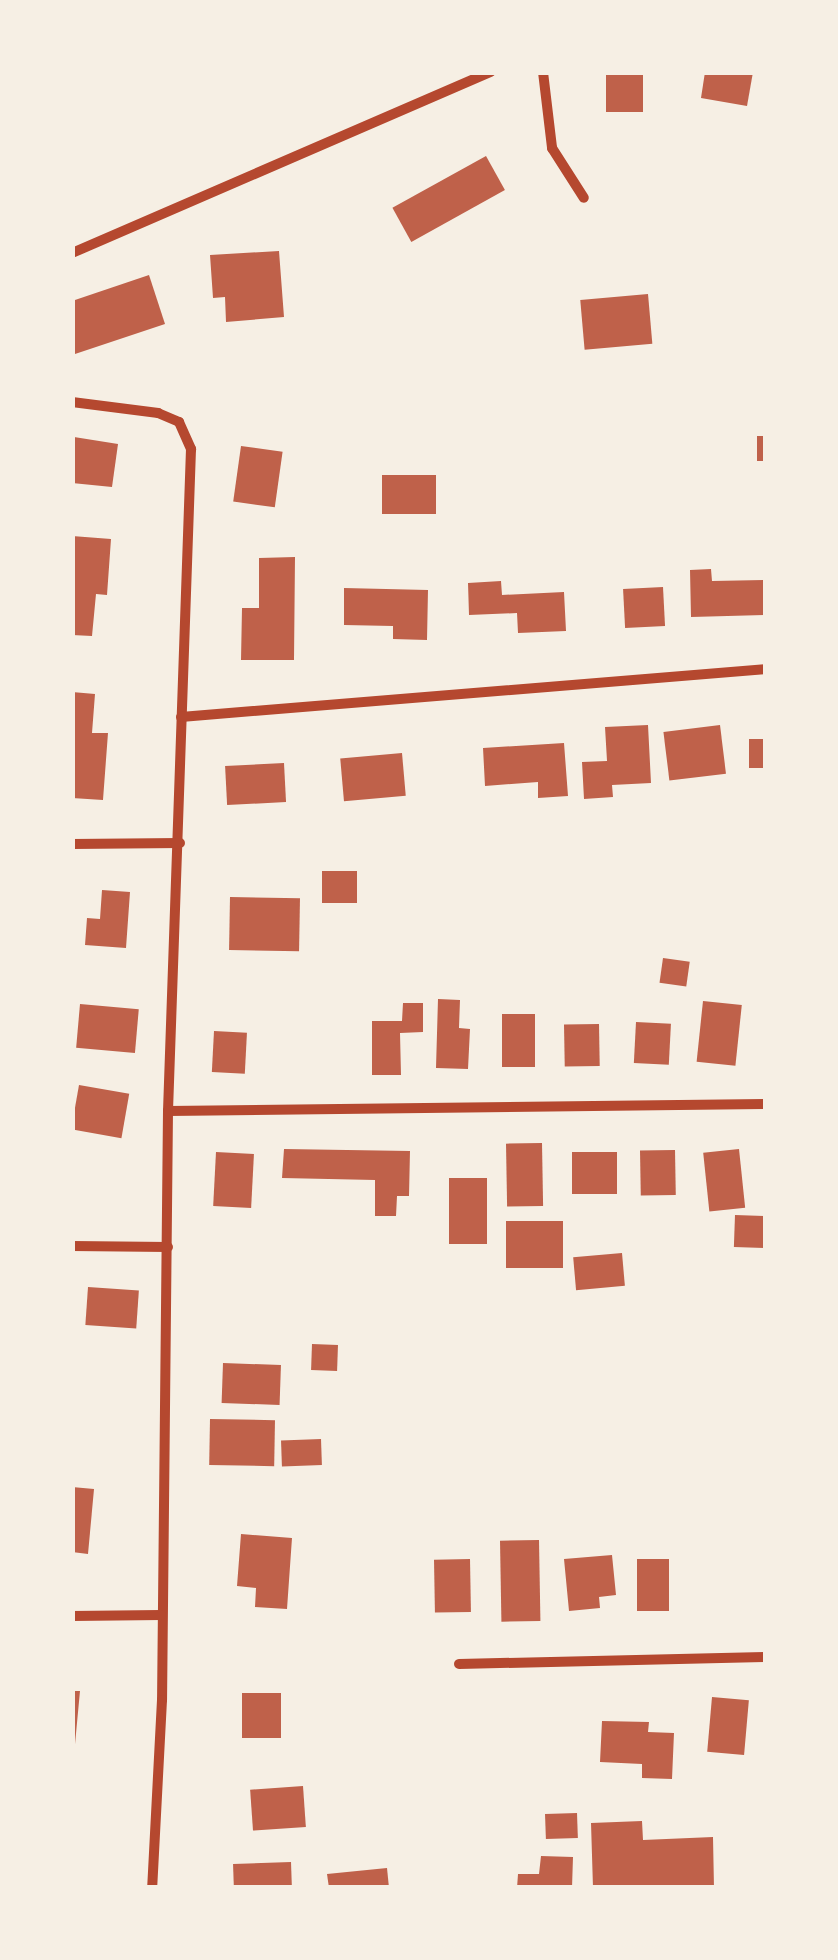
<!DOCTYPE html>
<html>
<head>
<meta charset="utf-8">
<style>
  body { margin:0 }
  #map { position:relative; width:838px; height:1960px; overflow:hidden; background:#f6efe4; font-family:"Archivo Narrow",sans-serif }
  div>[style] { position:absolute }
  .building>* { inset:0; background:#bf614a; transform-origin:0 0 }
  .minor>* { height:10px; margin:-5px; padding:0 5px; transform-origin:5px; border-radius:5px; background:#b5482f }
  span { translate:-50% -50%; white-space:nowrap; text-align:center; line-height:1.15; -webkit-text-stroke:9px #f6efe4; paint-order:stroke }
  .frame { position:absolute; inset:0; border:75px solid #f6efe4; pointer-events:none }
</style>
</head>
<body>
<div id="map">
  <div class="building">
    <i style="left:606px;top:72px;width:37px;height:40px"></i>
    <i style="clip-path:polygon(705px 72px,753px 72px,747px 106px,701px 98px)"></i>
    <i style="left:486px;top:156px;width:39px;height:107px;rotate:61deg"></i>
    <i style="clip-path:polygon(279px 251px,284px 317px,226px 322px,225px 297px,213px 298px,210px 255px)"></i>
    <i style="clip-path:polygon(149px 275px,165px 324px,72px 355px,72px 301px)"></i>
    <i style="left:648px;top:294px;width:50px;height:68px;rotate:85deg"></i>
    <i style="left:757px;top:436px;width:9px;height:25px"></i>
    <i style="clip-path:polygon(74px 437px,118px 444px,112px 487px,72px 483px)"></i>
    <i style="left:241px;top:446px;width:42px;height:56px;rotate:8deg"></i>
    <i style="left:382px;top:475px;width:54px;height:39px"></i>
    <i style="clip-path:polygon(72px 536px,111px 539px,107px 595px,96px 594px,92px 636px,72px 635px)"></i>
    <i style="clip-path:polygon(295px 557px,294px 660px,241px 660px,242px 608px,259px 608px,259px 558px)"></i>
    <i style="clip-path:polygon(711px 569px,712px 581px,764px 580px,764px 615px,691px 617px,690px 570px)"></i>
    <i style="clip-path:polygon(501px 581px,502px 595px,564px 592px,566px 631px,518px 633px,517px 613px,469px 615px,468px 583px)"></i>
    <i style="left:663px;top:587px;width:39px;height:40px;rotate:87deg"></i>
    <i style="clip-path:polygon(344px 588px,428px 590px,427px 640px,393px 639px,393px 626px,344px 625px)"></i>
    <i style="clip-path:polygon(72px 692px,95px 694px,92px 733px,108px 733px,103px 800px,72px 798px)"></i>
    <i style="clip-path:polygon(648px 725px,651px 783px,612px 785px,613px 797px,584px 799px,582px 762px,607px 761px,605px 727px)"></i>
    <i style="left:720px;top:725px;width:49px;height:57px;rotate:83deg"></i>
    <i style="left:749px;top:739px;width:16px;height:29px"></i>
    <i style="clip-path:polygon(564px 743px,568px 796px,538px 798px,538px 782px,485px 786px,483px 748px)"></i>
    <i style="left:402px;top:753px;width:43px;height:62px;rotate:85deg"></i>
    <i style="left:284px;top:763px;width:39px;height:59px;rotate:87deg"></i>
    <i style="left:322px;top:871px;width:35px;height:32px"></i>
    <i style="clip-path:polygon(102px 890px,130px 892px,126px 948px,85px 945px,87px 918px,100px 919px)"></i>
    <i style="left:230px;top:897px;width:70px;height:53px;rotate:1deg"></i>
    <i style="left:663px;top:958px;width:27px;height:25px;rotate:8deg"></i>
    <i style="clip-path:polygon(438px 999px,460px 1000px,459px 1028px,470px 1029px,468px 1069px,436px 1068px)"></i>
    <i style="left:703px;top:1001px;width:39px;height:61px;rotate:6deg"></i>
    <i style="clip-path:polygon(403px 1003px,423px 1003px,423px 1032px,400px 1033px,401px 1075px,372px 1075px,372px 1021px,402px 1021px)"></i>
    <i style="left:80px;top:1004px;width:59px;height:44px;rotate:5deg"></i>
    <i style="left:502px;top:1014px;width:33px;height:53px"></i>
    <i style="left:636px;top:1022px;width:35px;height:41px;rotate:3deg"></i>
    <i style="left:599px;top:1024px;width:42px;height:35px;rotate:89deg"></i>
    <i style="left:214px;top:1031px;width:33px;height:41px;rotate:3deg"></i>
    <i style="left:79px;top:1085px;width:51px;height:45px;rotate:10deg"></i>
    <i style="left:542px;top:1143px;width:63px;height:36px;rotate:89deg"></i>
    <i style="clip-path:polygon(284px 1149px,410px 1151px,409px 1196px,397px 1196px,396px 1216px,375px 1216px,375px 1180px,282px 1178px)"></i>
    <i style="left:739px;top:1149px;width:59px;height:36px;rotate:84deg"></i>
    <i style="left:675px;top:1150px;width:45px;height:35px;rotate:89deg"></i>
    <i style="left:216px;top:1152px;width:38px;height:54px;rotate:3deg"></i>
    <i style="left:617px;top:1152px;width:42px;height:45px;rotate:90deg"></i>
    <i style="left:449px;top:1178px;width:38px;height:66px"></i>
    <i style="left:735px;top:1215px;width:31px;height:32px;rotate:2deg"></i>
    <i style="left:506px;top:1221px;width:57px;height:47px"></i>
    <i style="left:622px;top:1253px;width:33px;height:49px;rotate:85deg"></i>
    <i style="left:88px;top:1287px;width:51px;height:38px;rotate:4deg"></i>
    <i style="left:312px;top:1344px;width:26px;height:26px;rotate:2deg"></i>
    <i style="left:223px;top:1363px;width:58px;height:40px;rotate:2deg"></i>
    <i style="left:210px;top:1419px;width:65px;height:46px;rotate:1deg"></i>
    <i style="left:321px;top:1439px;width:26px;height:40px;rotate:88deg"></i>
    <i style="clip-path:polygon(72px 1487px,94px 1489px,88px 1554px,72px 1552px)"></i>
    <i style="clip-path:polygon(241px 1534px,292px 1538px,287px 1609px,255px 1607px,256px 1588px,237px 1586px)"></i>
    <i style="left:539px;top:1540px;width:81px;height:39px;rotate:89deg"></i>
    <i style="clip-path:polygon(612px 1555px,616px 1595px,599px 1597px,600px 1608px,569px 1611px,564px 1559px)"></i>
    <i style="left:470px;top:1559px;width:53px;height:36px;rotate:89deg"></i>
    <i style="left:637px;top:1559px;width:32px;height:52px"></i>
    <i style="clip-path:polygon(72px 1691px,80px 1691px,75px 1744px,72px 1744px)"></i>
    <i style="left:242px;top:1693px;width:39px;height:45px"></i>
    <i style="left:712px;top:1697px;width:37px;height:55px;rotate:5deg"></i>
    <i style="clip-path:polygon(602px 1721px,649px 1722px,648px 1732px,674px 1733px,672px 1779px,642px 1778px,642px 1764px,600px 1762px)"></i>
    <i style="left:303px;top:1786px;width:41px;height:53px;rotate:86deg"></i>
    <i style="left:577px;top:1813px;width:25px;height:32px;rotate:88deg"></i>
    <i style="clip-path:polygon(642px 1821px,643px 1840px,713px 1837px,714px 1888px,593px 1888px,591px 1823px)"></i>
    <i style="clip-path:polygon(541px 1856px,573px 1857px,572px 1888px,517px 1888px,518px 1874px,539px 1874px)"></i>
    <i style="left:291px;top:1862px;width:26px;height:58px;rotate:88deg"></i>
    <i style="clip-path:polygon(387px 1868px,389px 1888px,329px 1888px,327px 1874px)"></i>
  </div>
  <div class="minor">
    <i style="left:543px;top:72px;width:77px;rotate:83.2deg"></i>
    <i style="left:552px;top:148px;width:59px;rotate:57.4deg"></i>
    <i style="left:72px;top:253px;width:456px;rotate:-23.4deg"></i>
    <i style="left:72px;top:402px;width:87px;rotate:7.3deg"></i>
    <i style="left:158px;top:413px;width:23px;rotate:23deg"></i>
    <i style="left:179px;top:422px;width:30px;rotate:66deg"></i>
    <i style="left:191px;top:449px;width:662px;rotate:91.99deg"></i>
    <i style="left:168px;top:1111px;width:589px;rotate:90.58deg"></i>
    <i style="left:162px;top:1700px;width:188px;rotate:93deg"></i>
    <i style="left:181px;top:717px;width:587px;rotate:-4.69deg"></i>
    <i style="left:72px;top:844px;width:108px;rotate:-0.5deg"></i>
    <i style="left:168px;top:1111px;width:598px;rotate:-0.67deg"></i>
    <i style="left:72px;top:1246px;width:96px;rotate:0.6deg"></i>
    <i style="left:72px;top:1616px;width:89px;rotate:-0.6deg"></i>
    <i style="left:459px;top:1664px;width:307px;rotate:-1.3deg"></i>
  </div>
  <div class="frame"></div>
</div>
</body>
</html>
